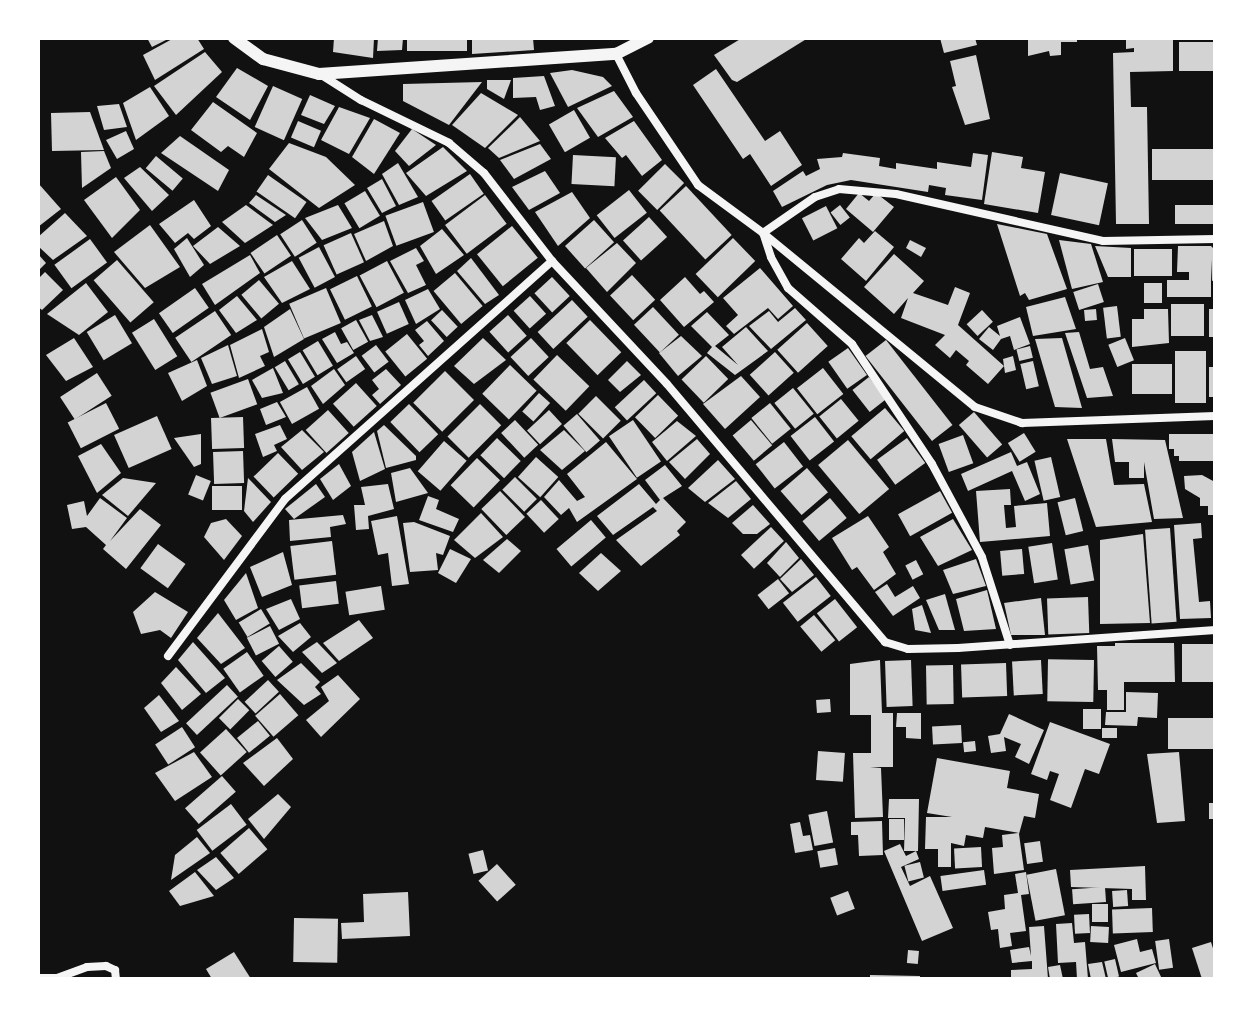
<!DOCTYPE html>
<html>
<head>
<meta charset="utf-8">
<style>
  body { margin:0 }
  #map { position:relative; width:1253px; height:1017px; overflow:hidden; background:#111; font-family:"Zilla Slab",serif }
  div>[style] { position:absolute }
  .building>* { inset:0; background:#d3d3d3; transform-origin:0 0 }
  .minor>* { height:8px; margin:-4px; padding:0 4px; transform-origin:4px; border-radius:4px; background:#f5f5f5 }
  .secondary>* { height:12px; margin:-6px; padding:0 6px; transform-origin:6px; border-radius:6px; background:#f5f5f5 }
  span { translate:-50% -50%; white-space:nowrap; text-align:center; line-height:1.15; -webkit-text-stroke:8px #fff; paint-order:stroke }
  .frame { position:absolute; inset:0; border:40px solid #fff; pointer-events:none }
</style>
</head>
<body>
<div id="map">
  <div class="building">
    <i style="clip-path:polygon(147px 38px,170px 38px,152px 47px)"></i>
    <i style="clip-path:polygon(174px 38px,197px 38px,204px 49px,155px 80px,143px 55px)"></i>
    <i style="clip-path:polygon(334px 38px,374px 38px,373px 58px,333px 52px)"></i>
    <i style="clip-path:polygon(378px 38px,403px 38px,402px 50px,377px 51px)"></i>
    <i style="left:407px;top:38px;width:60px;height:13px"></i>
    <i style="clip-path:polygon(472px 38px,533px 38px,534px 50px,472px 54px)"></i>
    <i style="clip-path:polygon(742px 38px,808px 38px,737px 82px,732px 80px,714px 55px)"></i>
    <i style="clip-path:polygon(940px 38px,975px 38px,977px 45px,944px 53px)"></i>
    <i style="clip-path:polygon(1028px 38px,1077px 38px,1077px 42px,1061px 42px,1061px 55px,1050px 56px,1049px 51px,1028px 56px)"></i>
    <i style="clip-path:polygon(1126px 38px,1173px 38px,1173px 71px,1130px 72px,1131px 107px,1147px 107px,1149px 224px,1116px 224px,1113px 53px,1134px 52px,1134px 48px,1126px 49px)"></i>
    <i style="left:1179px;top:42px;width:36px;height:29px"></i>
    <i style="clip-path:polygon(205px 52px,222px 72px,176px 115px,154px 86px)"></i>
    <i style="clip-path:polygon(976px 55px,990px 119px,965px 125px,952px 87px,956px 86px,950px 61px)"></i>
    <i style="clip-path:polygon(237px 68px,268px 86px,250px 120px,216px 97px)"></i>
    <i style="clip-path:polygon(716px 69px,765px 141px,780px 131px,802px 165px,771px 186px,750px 154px,743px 159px,693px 85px)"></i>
    <i style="clip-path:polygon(572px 70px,603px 77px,612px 86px,568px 107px,550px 73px)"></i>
    <i style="clip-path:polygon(544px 76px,555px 106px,540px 110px,536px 97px,513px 98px,513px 78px)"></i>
    <i style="clip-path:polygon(487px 80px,511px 80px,504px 99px,487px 89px)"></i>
    <i style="clip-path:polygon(482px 82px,449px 125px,403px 101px,403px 84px)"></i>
    <i style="left:273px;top:86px;width:32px;height:45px;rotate:24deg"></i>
    <i style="clip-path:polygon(150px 87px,169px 116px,136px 140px,123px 103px)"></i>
    <i style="clip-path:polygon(614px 91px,633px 117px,598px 137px,577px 108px)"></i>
    <i style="clip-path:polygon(481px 93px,518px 115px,485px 148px,452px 125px)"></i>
    <i style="clip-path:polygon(310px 95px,335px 106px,324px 124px,301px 115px)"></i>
    <i style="clip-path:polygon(213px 102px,257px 133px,244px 157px,228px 146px,221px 152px,191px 130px)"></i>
    <i style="clip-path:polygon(119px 104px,127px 127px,104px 130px,97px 106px)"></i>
    <i style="clip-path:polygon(339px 107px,370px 118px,349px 154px,321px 140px)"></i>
    <i style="left:574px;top:110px;width:32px;height:29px;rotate:60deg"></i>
    <i style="clip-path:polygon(90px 112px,104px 150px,52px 151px,51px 113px)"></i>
    <i style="clip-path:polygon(520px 117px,540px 141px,499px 158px,488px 148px)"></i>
    <i style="clip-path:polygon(374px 119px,400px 133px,374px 174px,352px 157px)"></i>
    <i style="left:298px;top:121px;width:25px;height:18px;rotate:23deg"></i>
    <i style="clip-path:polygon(634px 121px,662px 160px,642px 176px,626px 155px,622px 158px,605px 138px)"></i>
    <i style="clip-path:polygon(412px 129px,436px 145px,409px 166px,395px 151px)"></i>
    <i style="clip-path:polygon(126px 131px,134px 149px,117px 159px,106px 140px)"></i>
    <i style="clip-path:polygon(180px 136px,229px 170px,218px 191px,161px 153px)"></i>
    <i style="clip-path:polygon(289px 143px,326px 157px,355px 185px,319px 208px,269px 169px)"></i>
    <i style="clip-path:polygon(540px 144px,551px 159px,514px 179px,500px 160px)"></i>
    <i style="clip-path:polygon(443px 147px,467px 171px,426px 196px,406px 173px)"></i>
    <i style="left:1215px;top:149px;width:31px;height:63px;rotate:90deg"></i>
    <i style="clip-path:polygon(104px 151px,111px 168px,82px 188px,81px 152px)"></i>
    <i style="clip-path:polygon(992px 152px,1023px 157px,1021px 168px,1045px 172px,1038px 213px,984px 204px)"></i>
    <i style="clip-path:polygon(843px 153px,880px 158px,879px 166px,896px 169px,896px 163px,937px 169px,937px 162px,971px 167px,973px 153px,988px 155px,982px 200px,945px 195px,946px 188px,929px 185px,928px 192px,851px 180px,827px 185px,782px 207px,773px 191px,803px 171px,806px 176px,820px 169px,817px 159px,842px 157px)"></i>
    <i style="left:573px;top:155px;width:43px;height:29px;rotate:3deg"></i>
    <i style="left:156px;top:156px;width:35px;height:16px;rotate:40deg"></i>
    <i style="clip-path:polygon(398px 163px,418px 197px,399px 205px,382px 174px)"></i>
    <i style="left:665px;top:164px;width:27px;height:38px;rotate:45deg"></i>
    <i style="clip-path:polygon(140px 167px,169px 195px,152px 211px,124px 178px)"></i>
    <i style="clip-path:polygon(545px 171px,560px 193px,529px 210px,512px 187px)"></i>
    <i style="left:1060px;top:173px;width:49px;height:43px;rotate:12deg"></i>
    <i style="left:470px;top:174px;width:24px;height:47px;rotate:55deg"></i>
    <i style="left:268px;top:175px;width:47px;height:20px;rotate:35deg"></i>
    <i style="clip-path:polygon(116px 177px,140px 210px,112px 238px,84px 200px)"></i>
    <i style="clip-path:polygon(382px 179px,396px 206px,382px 213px,367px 188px)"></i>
    <i style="clip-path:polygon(38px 183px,61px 209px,38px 227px)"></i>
    <i style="left:686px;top:186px;width:67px;height:36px;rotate:47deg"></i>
    <i style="left:629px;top:190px;width:29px;height:41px;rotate:52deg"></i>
    <i style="left:365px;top:191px;width:29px;height:24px;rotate:59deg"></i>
    <i style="clip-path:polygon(572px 192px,590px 218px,558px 246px,535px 212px)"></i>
    <i style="clip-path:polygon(859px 193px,869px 201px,876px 193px,894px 207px,873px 232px,846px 209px)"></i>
    <i style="clip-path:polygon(256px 195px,286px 215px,275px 222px,249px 203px)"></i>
    <i style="left:485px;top:195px;width:36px;height:50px;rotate:53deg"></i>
    <i style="clip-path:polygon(194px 200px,211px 226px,194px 239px,188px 233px,175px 243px,159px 224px)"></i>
    <i style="left:423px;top:202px;width:32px;height:40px;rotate:70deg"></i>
    <i style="clip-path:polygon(246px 205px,273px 225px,245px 243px,222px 222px)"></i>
    <i style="clip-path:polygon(338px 205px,352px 228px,322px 240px,305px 218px)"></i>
    <i style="left:840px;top:205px;width:16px;height:12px;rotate:52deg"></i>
    <i style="left:1175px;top:205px;width:40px;height:19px"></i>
    <i style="left:826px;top:206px;width:25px;height:27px;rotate:63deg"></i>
    <i style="clip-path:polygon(65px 213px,87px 236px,53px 260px,38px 246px,38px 237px)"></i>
    <i style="left:649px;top:217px;width:27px;height:35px;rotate:48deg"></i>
    <i style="left:302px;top:220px;width:27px;height:26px;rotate:57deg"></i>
    <i style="left:594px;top:220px;width:30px;height:39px;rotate:48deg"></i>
    <i style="clip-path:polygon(384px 221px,393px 246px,366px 261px,354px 234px)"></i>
    <i style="clip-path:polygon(997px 224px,1047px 234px,1067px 289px,1029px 300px,1025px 293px,1020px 296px)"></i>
    <i style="clip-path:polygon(150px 225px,180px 267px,145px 288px,114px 252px)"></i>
    <i style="left:512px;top:226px;width:41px;height:45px;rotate:51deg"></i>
    <i style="clip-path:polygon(218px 227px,240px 246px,210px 264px,193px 246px)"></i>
    <i style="clip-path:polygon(442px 229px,464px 255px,436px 274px,420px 246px)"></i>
    <i style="clip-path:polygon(875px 231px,894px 247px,866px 281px,841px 259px,859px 238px,864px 243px)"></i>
    <i style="left:351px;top:233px;width:32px;height:30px;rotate:66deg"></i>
    <i style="left:277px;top:235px;width:25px;height:32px;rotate:56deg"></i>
    <i style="clip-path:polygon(187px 238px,204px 265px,190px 277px,174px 249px)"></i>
    <i style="left:733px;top:238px;width:32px;height:52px;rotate:46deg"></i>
    <i style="left:90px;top:239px;width:29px;height:44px;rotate:54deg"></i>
    <i style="clip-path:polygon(910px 240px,926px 248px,921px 257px,906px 248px)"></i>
    <i style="clip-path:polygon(1059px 240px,1091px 244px,1103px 282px,1072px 289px)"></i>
    <i style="clip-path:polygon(617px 243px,636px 263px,607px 292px,586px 268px)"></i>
    <i style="clip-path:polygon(1095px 246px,1131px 248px,1131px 277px,1108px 277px)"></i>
    <i style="clip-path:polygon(1178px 246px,1211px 246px,1215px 250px,1215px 280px,1212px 281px,1211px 259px,1211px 297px,1167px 297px,1167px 280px,1189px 280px,1189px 272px,1177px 272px)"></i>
    <i style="left:319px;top:247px;width:34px;height:23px;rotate:62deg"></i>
    <i style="clip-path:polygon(416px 248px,424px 261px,416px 265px,426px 285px,408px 293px,390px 261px)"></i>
    <i style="left:1134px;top:249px;width:38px;height:27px"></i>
    <i style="clip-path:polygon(38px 254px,46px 263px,38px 271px)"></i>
    <i style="clip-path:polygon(894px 254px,924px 281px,913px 293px,948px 305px,955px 287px,970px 293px,958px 325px,1004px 366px,988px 384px,966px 365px,969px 361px,956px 350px,950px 358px,935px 345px,945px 335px,901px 318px,908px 298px,894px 314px,864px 287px)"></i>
    <i style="clip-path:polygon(250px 255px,260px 273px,215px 305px,202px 284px)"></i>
    <i style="clip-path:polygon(471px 258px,499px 295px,485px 304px,457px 271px)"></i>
    <i style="left:117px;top:260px;width:56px;height:31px;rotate:49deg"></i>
    <i style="clip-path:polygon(292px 261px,310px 289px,282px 303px,264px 277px)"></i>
    <i style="left:387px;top:261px;width:36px;height:31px;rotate:62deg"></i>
    <i style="clip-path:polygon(760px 268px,793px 306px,778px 319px,768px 308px,734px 334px,726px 326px,738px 315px,723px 298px)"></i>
    <i style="clip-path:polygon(45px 272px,63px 290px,42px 310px,38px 307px,38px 279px)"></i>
    <i style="left:455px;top:273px;width:43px;height:28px;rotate:50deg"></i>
    <i style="left:632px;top:275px;width:34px;height:30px;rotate:47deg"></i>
    <i style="left:357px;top:276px;width:34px;height:30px;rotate:64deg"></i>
    <i style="left:552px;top:277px;width:26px;height:24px;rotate:47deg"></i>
    <i style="clip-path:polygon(685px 277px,700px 294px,704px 291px,714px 302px,684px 327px,660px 300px)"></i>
    <i style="left:259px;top:280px;width:31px;height:23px;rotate:50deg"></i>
    <i style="clip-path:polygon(86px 283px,108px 312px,79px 335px,47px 314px)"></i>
    <i style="left:1144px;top:283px;width:18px;height:20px"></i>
    <i style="left:1098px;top:284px;width:19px;height:26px;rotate:72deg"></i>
    <i style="left:195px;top:288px;width:24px;height:44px;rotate:55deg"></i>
    <i style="left:326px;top:288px;width:38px;height:40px;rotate:67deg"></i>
    <i style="clip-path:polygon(428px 289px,440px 309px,416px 324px,405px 300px)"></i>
    <i style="clip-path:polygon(237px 296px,257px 320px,236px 333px,219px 310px)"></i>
    <i style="left:530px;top:296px;width:24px;height:22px;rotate:48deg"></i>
    <i style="clip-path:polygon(1065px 297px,1076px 329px,1033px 336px,1026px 307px)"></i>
    <i style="left:572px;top:300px;width:23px;height:47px;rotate:47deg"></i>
    <i style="left:399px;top:302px;width:24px;height:24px;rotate:66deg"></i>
    <i style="left:1171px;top:304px;width:33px;height:32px"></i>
    <i style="left:1117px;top:306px;width:31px;height:14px;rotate:83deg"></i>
    <i style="left:653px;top:307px;width:38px;height:26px;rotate:47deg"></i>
    <i style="clip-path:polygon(795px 308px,806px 320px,771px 349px,749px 326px,769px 311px,778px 322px)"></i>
    <i style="clip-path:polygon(290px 309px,304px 339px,274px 357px,264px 327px)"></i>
    <i style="left:1096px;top:309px;width:11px;height:12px;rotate:85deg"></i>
    <i style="clip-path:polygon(1144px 309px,1168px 309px,1169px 343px,1132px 347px,1132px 319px,1144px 319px)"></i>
    <i style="left:1209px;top:309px;width:6px;height:28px"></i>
    <i style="left:442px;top:310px;width:23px;height:15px;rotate:47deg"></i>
    <i style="left:982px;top:310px;width:16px;height:21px;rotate:47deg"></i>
    <i style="left:215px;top:311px;width:29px;height:48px;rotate:56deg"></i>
    <i style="clip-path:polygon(707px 312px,729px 335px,715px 346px,738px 365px,722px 347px,746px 327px,768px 351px,735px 375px,707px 353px,712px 347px,691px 326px)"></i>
    <i style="left:115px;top:315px;width:33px;height:33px;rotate:59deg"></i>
    <i style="clip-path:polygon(372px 315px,383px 337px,370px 341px,359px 320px)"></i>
    <i style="left:508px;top:315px;width:28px;height:25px;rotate:48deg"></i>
    <i style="clip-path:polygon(1020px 317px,1030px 344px,1014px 350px,1010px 336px,1001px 339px,993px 350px,979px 339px,989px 327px,1000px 336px,997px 326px)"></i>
    <i style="left:154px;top:319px;width:44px;height:26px;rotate:58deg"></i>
    <i style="left:356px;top:320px;width:25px;height:17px;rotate:61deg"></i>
    <i style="left:590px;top:320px;width:45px;height:33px;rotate:46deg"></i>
    <i style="clip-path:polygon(427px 321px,444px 341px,428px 356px,419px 345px,424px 341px,415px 330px)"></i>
    <i style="left:807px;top:323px;width:31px;height:40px;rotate:48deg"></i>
    <i style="clip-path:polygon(262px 329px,269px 352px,260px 356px,265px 366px,239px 378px,230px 345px)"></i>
    <i style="clip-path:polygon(335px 332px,341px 344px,347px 342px,354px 353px,337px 363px,322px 339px)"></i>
    <i style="clip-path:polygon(1079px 332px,1090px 369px,1103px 367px,1113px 396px,1087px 398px,1065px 333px)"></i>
    <i style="left:407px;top:334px;width:32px;height:28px;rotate:51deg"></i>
    <i style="clip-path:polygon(681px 336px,702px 356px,678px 376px,659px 353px)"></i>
    <i style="clip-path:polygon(74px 338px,93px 367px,66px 381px,46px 355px)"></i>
    <i style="clip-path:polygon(483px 338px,506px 360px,474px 384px,454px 366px)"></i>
    <i style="left:531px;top:338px;width:26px;height:28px;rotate:47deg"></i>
    <i style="clip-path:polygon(1062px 338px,1082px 408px,1055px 407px,1035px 339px)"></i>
    <i style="left:1125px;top:338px;width:24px;height:18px;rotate:68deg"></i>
    <i style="left:886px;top:340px;width:108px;height:26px;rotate:52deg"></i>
    <i style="left:318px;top:341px;width:29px;height:18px;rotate:59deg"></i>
    <i style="clip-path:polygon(228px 345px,237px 376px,212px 384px,201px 358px)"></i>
    <i style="left:376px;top:345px;width:21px;height:18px;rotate:53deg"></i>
    <i style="left:1030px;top:346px;width:12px;height:14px;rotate:76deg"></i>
    <i style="left:848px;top:348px;width:33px;height:24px;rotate:55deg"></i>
    <i style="left:1175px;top:351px;width:31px;height:52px"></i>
    <i style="left:300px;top:352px;width:29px;height:14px;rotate:59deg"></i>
    <i style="left:775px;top:352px;width:28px;height:34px;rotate:48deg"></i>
    <i style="left:557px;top:355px;width:45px;height:34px;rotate:44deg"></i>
    <i style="left:356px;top:356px;width:16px;height:23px;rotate:55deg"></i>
    <i style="left:706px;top:356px;width:32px;height:34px;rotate:46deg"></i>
    <i style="clip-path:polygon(1013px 356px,1016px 370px,1005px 373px,1003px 359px)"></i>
    <i style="clip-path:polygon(197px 360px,207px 386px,182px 401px,168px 373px)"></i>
    <i style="left:285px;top:361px;width:27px;height:12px;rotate:59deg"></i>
    <i style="clip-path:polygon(627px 361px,641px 375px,620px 392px,608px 380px)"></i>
    <i style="left:1033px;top:361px;width:26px;height:13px;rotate:77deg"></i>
    <i style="left:1132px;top:364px;width:40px;height:30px"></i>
    <i style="left:510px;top:365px;width:37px;height:40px;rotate:44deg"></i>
    <i style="left:1209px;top:367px;width:6px;height:30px"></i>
    <i style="clip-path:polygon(273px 368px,283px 393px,262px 398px,252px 380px)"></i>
    <i style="left:823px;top:368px;width:33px;height:33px;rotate:52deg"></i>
    <i style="clip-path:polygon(334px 369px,345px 385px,323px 404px,311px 386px)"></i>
    <i style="clip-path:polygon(386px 369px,401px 385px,380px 404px,372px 395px,379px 389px,372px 380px)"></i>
    <i style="left:445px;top:371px;width:41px;height:45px;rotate:45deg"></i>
    <i style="left:97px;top:373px;width:27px;height:44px;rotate:57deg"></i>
    <i style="clip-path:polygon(741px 376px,760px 397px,725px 429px,703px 404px)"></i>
    <i style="left:869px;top:377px;width:28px;height:21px;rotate:52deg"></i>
    <i style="left:248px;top:379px;width:27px;height:40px;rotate:70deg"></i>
    <i style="left:644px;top:380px;width:18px;height:40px;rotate:47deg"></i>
    <i style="left:356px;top:383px;width:31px;height:31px;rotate:48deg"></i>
    <i style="left:307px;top:387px;width:25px;height:31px;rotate:61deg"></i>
    <i style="left:793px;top:388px;width:33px;height:24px;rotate:51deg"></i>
    <i style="left:539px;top:393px;width:15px;height:25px;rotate:42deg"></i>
    <i style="left:658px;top:395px;width:29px;height:32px;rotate:46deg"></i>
    <i style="left:596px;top:396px;width:35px;height:25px;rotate:45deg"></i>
    <i style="left:841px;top:399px;width:28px;height:28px;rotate:51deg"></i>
    <i style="clip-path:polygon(277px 402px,286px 417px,266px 425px,260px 409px)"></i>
    <i style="left:106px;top:403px;width:29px;height:43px;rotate:63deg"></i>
    <i style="left:770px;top:403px;width:33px;height:24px;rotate:51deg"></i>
    <i style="left:409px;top:404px;width:42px;height:26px;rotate:46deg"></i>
    <i style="left:480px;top:404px;width:30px;height:46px;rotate:45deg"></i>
    <i style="left:885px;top:408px;width:30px;height:44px;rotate:50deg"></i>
    <i style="left:328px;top:410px;width:31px;height:30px;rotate:48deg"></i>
    <i style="left:549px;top:410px;width:19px;height:30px;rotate:47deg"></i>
    <i style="left:974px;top:412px;width:43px;height:20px;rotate:49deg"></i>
    <i style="left:577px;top:414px;width:35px;height:18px;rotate:49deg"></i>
    <i style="left:157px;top:416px;width:36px;height:47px;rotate:66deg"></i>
    <i style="left:243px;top:417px;width:31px;height:32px;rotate:88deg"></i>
    <i style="left:815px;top:417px;width:31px;height:31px;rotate:52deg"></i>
    <i style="left:515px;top:420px;width:34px;height:19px;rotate:47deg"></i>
    <i style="left:633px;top:420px;width:50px;height:29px;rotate:56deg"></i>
    <i style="left:751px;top:420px;width:33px;height:24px;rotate:50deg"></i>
    <i style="clip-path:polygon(677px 421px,696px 436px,667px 461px,652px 442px)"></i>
    <i style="clip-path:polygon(280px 425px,287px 439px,274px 445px,277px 451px,263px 457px,255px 434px)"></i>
    <i style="clip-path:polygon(384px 425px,416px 456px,416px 460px,386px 468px,377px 431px)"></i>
    <i style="clip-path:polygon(302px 430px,324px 452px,302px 470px,281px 447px)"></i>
    <i style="clip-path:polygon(564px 430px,585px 451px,562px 470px,540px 450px)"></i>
    <i style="clip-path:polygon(374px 432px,385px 469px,360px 481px,352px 452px)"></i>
    <i style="left:1024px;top:433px;width:22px;height:19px;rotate:58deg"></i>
    <i style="clip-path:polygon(201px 434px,201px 464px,194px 467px,174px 438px)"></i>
    <i style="clip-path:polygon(1169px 434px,1215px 434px,1215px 461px,1179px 461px,1179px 456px,1174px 456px,1174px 449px,1169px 449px)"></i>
    <i style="left:963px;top:435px;width:30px;height:26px;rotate:70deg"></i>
    <i style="left:497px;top:438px;width:33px;height:24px;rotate:44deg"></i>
    <i style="left:907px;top:438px;width:31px;height:37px;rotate:54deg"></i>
    <i style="clip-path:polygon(697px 439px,710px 454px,685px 479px,669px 462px)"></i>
    <i style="clip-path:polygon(1067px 439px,1106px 439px,1114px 485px,1144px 484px,1152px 522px,1096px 527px)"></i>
    <i style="clip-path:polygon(1112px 439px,1165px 440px,1183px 518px,1154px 519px,1144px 462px,1144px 478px,1129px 478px,1129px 462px,1115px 462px)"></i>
    <i style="left:848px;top:440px;width:64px;height:39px;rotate:50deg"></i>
    <i style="left:444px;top:441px;width:30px;height:40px;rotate:41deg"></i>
    <i style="clip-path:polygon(606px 442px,637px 479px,577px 522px,569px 508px,561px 515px,544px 497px,559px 480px,577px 501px,585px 497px,567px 474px)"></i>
    <i style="left:784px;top:442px;width:31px;height:36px;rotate:52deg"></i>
    <i style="clip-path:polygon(101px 444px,121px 473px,97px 493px,78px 456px)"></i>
    <i style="left:243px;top:451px;width:32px;height:30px;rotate:88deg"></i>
    <i style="clip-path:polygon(1011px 452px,1017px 466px,1027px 462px,1040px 494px,1025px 501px,1012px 471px,968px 491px,961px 474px)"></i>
    <i style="left:278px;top:453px;width:29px;height:34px;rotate:46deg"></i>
    <i style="left:536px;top:457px;width:30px;height:27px;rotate:42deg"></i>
    <i style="left:1051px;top:457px;width:41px;height:17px;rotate:77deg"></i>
    <i style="left:477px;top:458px;width:32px;height:38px;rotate:44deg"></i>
    <i style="clip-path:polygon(718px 460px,735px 479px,705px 502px,688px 488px)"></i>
    <i style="clip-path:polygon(339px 464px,351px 486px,333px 500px,320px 479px)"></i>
    <i style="clip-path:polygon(665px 465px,682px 486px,663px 498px,686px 522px,677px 531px,680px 535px,641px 566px,616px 540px,657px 511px,653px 507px,613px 535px,597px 516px,639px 484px,656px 504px,660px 500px,645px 480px)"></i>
    <i style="clip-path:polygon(410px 468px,428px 493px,396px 502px,391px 473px)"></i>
    <i style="left:807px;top:468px;width:32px;height:35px;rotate:49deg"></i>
    <i style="left:196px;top:475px;width:16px;height:21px;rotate:22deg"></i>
    <i style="clip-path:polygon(1202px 475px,1215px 482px,1215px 515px,1208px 515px,1208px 506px,1200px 506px,1200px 498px,1185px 489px,1184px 476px)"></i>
    <i style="left:515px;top:477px;width:31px;height:18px;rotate:45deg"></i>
    <i style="clip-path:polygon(123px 478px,156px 483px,128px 516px,102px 495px)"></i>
    <i style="clip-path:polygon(248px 478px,271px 502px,253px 522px,244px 511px)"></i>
    <i style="clip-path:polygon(736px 481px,751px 499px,728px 518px,708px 503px)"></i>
    <i style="clip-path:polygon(316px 484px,325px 497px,294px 519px,285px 509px)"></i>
    <i style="clip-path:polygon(388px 484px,394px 509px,368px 516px,369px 529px,356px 530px,354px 505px,365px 505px,361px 487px)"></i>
    <i style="left:212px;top:486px;width:30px;height:24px"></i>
    <i style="clip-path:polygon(1010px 489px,1011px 505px,1004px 505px,1006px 528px,1016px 527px,1014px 506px,1047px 503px,1050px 536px,980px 542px,976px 491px)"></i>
    <i style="left:500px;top:491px;width:36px;height:26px;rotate:46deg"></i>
    <i style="left:940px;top:491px;width:25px;height:48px;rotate:61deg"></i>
    <i style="clip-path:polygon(428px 496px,439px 500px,436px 509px,459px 519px,453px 532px,419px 520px)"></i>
    <i style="clip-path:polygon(100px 498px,127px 518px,110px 541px,140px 509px,161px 525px,126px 569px,103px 549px,106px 545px,86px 527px,72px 529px,67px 505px,84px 501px,87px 516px)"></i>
    <i style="left:830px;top:498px;width:26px;height:36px;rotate:50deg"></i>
    <i style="left:1075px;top:498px;width:34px;height:18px;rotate:76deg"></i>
    <i style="left:541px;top:500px;width:26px;height:20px;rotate:47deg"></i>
    <i style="clip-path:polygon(753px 505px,770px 524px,757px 534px,743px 534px,732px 523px)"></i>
    <i style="clip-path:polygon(481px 513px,503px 537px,475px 558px,454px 540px)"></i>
    <i style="clip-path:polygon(343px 515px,346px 524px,330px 527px,331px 537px,290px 541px,289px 520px)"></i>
    <i style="clip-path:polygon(397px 516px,409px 584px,392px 586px,388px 553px,378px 555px,371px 521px)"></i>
    <i style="clip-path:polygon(868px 516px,889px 547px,883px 552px,896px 574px,874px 590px,857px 567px,852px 570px,832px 538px)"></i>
    <i style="clip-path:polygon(226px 519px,242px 536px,224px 560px,204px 537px,211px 523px)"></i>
    <i style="clip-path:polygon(953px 519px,972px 550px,938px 566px,920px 537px)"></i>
    <i style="left:591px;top:520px;width:23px;height:45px;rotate:50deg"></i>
    <i style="clip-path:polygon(414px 522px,450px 536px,443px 555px,436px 553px,438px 570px,410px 572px,403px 523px)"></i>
    <i style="clip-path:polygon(1201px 523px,1202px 538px,1193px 539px,1199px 602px,1210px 601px,1211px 618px,1180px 619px,1174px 525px)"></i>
    <i style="left:771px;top:527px;width:19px;height:41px;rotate:47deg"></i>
    <i style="left:1170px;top:528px;width:94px;height:25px;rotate:86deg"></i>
    <i style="clip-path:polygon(1143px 534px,1150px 623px,1100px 624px,1100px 540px)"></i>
    <i style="clip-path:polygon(507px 539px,521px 551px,499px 573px,483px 560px)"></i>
    <i style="left:332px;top:541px;width:34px;height:42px;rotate:83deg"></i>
    <i style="clip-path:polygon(786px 542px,799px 558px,780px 577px,767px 563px)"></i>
    <i style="left:1052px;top:543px;width:37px;height:24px;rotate:81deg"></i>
    <i style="left:158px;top:544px;width:34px;height:30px;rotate:36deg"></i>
    <i style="left:1088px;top:545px;width:36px;height:24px;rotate:80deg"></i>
    <i style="clip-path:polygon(450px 549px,471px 559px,456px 583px,438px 573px)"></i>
    <i style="left:1022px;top:549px;width:25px;height:22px;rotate:85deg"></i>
    <i style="clip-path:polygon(283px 552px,292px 585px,262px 597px,250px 567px)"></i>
    <i style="clip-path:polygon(601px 553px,621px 571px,598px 591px,579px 573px)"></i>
    <i style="clip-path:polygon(801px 559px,814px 575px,792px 592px,780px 579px)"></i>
    <i style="clip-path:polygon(976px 559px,986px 586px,953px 594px,943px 570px)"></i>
    <i style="left:916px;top:560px;width:16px;height:12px;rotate:63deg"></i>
    <i style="clip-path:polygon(246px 573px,258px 608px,236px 620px,224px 600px)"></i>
    <i style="left:816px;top:577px;width:24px;height:42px;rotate:52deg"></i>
    <i style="left:778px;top:579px;width:18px;height:26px;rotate:52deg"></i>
    <i style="left:336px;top:581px;width:23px;height:37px;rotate:83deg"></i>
    <i style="clip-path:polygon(887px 584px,895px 597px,913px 586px,920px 598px,893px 616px,875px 592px)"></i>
    <i style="left:381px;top:586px;width:24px;height:36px;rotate:81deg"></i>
    <i style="clip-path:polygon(987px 590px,996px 629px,964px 631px,956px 599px)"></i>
    <i style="clip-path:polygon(155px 592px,188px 612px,171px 638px,160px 630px,141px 634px,133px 612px)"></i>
    <i style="clip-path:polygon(945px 594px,955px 630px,939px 630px,926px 600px)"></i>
    <i style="left:1088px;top:597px;width:36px;height:41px;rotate:88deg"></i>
    <i style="clip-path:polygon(1041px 598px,1045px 635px,1011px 635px,1004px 603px)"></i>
    <i style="clip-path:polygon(291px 599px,300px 619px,279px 630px,266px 609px)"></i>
    <i style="left:835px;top:599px;width:36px;height:23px;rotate:52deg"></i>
    <i style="clip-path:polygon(922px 605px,931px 633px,915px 630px,912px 609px)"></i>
    <i style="left:261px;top:609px;width:17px;height:26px;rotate:59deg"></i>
    <i style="clip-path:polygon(218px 613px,245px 648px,221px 664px,197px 638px)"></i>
    <i style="left:814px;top:615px;width:33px;height:18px;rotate:50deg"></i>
    <i style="clip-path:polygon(359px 620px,373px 638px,339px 661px,323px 643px)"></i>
    <i style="clip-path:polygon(300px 623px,311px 637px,293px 652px,278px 636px)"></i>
    <i style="left:270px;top:626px;width:20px;height:26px;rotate:63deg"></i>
    <i style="clip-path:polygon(193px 642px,225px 678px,206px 693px,178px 660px)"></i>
    <i style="clip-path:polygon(317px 642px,337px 663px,322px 673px,302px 652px)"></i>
    <i style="clip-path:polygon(1115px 643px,1174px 643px,1175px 682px,1124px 682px,1124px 710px,1107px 710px,1107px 690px,1098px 690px,1097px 646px,1115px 646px)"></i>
    <i style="left:1182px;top:644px;width:33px;height:38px"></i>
    <i style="left:279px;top:646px;width:21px;height:23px;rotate:49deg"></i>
    <i style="left:247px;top:652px;width:29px;height:29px;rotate:55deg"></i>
    <i style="clip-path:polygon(880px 660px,882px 713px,893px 713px,893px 767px,870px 767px,881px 768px,883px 817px,855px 818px,853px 753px,871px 753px,871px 715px,850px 715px,850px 664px)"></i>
    <i style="left:911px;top:660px;width:46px;height:26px;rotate:88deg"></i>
    <i style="left:1041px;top:660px;width:34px;height:29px;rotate:87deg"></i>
    <i style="left:1094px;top:660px;width:42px;height:46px;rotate:91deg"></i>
    <i style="clip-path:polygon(301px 663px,320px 682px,315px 687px,321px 694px,304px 705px,277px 680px)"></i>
    <i style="left:1006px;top:663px;width:33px;height:45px;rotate:88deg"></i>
    <i style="left:953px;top:665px;width:39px;height:27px;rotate:89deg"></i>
    <i style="clip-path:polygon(176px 667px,201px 694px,182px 710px,161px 683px)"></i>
    <i style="clip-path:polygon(338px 675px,360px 699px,321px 737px,306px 720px,329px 701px,321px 687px)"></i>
    <i style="left:268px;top:680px;width:16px;height:32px;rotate:47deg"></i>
    <i style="left:227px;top:685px;width:16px;height:56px;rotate:47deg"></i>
    <i style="clip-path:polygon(1126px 692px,1158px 693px,1157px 718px,1138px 717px,1137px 726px,1105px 725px,1106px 712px,1126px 712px)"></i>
    <i style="left:280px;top:694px;width:28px;height:33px;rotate:49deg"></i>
    <i style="clip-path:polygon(159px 695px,179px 721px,161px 732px,144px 708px)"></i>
    <i style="left:238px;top:699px;width:16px;height:27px;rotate:45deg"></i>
    <i style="left:830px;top:699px;width:13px;height:14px;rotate:86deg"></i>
    <i style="left:1083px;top:709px;width:18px;height:20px"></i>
    <i style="clip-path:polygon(897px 713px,921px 713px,921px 739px,906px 738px,906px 727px,896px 727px)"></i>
    <i style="clip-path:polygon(1009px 714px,1044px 730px,1029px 764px,1015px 757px,1021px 744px,1004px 737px,1006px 751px,991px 753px,988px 736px,1000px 734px)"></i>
    <i style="left:1215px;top:718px;width:31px;height:47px;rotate:90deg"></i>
    <i style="left:258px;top:721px;width:19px;height:27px;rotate:51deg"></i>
    <i style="clip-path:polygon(1050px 722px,1110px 744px,1099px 774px,1085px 769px,1071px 808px,1050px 800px,1059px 774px,1050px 771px,1047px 780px,1031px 774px)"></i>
    <i style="left:961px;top:725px;width:18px;height:29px;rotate:87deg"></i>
    <i style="left:182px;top:727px;width:24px;height:32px;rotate:57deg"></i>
    <i style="left:1102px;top:728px;width:15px;height:10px"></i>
    <i style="left:226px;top:729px;width:31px;height:35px;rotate:48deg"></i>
    <i style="clip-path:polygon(277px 738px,293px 759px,264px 786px,243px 763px)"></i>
    <i style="left:975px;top:741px;width:10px;height:12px;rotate:84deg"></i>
    <i style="left:818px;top:751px;width:27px;height:29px;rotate:4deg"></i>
    <i style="clip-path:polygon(194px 752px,212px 777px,175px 801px,155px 773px)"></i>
    <i style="clip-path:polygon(1179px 752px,1185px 821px,1157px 823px,1147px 754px)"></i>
    <i style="clip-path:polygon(937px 758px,1010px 771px,1007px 788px,1039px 794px,1035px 818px,1024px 816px,1019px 834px,1024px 870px,994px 874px,992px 848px,1003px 847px,1002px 835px,1019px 833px,985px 827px,983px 838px,966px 835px,964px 846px,951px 843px,951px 867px,938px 867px,938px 849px,925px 849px,926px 817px,952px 817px,927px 813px)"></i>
    <i style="left:222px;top:776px;width:21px;height:49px;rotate:49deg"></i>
    <i style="clip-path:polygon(278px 794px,291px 807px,264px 839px,248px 819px)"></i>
    <i style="clip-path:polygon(889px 799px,919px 799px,918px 851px,904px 851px,905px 818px,888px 818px)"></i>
    <i style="left:1209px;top:803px;width:6px;height:16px"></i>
    <i style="left:231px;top:804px;width:26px;height:43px;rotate:53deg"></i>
    <i style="left:827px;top:811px;width:32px;height:19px;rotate:79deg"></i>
    <i style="left:889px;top:819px;width:15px;height:21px"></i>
    <i style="clip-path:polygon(882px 821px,883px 855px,859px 856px,858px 835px,851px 835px,851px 822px)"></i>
    <i style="clip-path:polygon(800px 822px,803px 836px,810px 835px,813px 850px,795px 853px,790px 824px)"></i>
    <i style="left:249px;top:828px;width:28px;height:38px;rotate:49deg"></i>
    <i style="clip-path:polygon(197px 837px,210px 853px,171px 880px,175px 855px)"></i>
    <i style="left:1040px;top:841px;width:21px;height:16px;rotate:82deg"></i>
    <i style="clip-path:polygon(900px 844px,906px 856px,916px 851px,919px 859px,901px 867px,910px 886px,930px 876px,953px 928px,922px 941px,884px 851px)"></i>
    <i style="left:981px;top:847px;width:20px;height:27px;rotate:87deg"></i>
    <i style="left:835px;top:848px;width:17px;height:18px;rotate:80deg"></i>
    <i style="left:483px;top:850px;width:21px;height:15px;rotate:76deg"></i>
    <i style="clip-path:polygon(216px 857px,234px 878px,216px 890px,197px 870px)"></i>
    <i style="left:920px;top:862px;width:16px;height:16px;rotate:76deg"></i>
    <i style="left:497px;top:864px;width:28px;height:25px;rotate:48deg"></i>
    <i style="clip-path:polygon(1145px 866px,1146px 900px,1132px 900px,1132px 889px,1071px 887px,1070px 870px)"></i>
    <i style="left:1056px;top:869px;width:47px;height:30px;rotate:79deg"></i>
    <i style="left:984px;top:870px;width:15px;height:44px;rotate:82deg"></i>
    <i style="clip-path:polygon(195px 872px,214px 896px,180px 906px,169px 891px)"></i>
    <i style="clip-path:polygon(1026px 872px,1029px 894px,1021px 895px,1026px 931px,1010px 933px,1012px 946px,1000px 948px,998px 929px,991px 930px,988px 912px,1005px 909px,1004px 895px,1018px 893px,1015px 874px)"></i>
    <i style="left:1105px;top:887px;width:15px;height:33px;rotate:86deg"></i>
    <i style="left:1127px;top:890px;width:16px;height:15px;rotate:86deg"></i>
    <i style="left:848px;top:891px;width:19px;height:19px;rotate:69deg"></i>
    <i style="clip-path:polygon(408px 892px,410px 936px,342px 939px,341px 923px,364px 922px,363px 894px)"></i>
    <i style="left:1108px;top:904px;width:18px;height:16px;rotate:90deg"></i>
    <i style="left:1152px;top:908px;width:24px;height:40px;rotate:88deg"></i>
    <i style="left:1089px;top:914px;width:19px;height:15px;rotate:87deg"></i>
    <i style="left:294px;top:918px;width:44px;height:44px;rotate:1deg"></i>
    <i style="clip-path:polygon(1072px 923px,1074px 943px,1085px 942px,1088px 979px,1077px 979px,1076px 962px,1058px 963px,1056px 924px)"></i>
    <i style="clip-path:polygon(1044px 926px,1048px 979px,1011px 979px,1011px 970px,1032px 969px,1032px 961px,1012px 963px,1010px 950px,1029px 947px,1031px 956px,1029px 927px)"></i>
    <i style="left:1091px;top:926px;width:18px;height:16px;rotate:3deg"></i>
    <i style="clip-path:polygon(1137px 939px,1140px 952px,1152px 949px,1156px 963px,1121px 972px,1114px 945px)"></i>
    <i style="left:1169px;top:939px;width:29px;height:14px;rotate:82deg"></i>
    <i style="clip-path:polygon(1211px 942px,1215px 955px,1215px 979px,1202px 979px,1192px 948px)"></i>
    <i style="left:908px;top:950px;width:11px;height:13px;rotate:5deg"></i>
    <i style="clip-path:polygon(234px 952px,251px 979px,212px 979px,206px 969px)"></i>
    <i style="left:1115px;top:959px;width:18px;height:11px;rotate:77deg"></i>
    <i style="clip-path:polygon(1102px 962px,1106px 979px,1091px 979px,1088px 964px)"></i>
    <i style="clip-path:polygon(1155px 964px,1162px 979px,1139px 979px,1136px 973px)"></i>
    <i style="clip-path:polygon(1060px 965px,1063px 979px,1050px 979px,1048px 967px)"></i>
    <i style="clip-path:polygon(870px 975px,920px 976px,920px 979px,870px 979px)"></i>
  </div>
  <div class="minor">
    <i style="left:616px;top:54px;width:44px;rotate:62.9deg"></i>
    <i style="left:636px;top:93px;width:111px;rotate:56deg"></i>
    <i style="left:698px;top:185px;width:81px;rotate:36.4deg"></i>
    <i style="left:763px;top:233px;width:274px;rotate:39.4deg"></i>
    <i style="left:975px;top:407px;width:50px;rotate:18.8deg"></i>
    <i style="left:1022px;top:423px;width:193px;rotate:-2.1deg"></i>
    <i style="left:320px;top:74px;width:49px;rotate:32.4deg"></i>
    <i style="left:361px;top:100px;width:98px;rotate:26deg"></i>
    <i style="left:449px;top:143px;width:46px;rotate:40.6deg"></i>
    <i style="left:484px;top:173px;width:111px;rotate:52.3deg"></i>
    <i style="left:552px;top:261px;width:168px;rotate:46.9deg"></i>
    <i style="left:667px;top:384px;width:338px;rotate:49.8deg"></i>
    <i style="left:885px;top:642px;width:24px;rotate:17deg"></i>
    <i style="left:908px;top:649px;width:50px;rotate:-1.1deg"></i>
    <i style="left:958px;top:648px;width:258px;rotate:-4deg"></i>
    <i style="left:1010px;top:645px;width:92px;rotate:-107.7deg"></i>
    <i style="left:982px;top:557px;width:106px;rotate:-118.3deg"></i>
    <i style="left:932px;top:464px;width:144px;rotate:-123.7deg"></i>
    <i style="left:852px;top:344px;width:85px;rotate:-138.8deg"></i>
    <i style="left:788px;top:288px;width:35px;rotate:-119deg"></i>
    <i style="left:771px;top:257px;width:25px;rotate:-108deg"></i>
    <i style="left:763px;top:233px;width:63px;rotate:-34.7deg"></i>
    <i style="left:815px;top:197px;width:25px;rotate:-18deg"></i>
    <i style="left:839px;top:189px;width:57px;rotate:5deg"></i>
    <i style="left:896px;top:194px;width:212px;rotate:12.8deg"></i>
    <i style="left:1103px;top:241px;width:112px;rotate:-1deg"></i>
    <i style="left:168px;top:656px;width:196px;rotate:-53.3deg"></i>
    <i style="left:285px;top:499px;width:358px;rotate:-41.7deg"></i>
    <i style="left:38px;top:978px;width:19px"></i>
    <i style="left:57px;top:978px;width:32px;rotate:-20deg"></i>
    <i style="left:87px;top:967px;width:19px;rotate:-3deg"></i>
    <i style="left:106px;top:966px;width:10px;rotate:24deg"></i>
    <i style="left:115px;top:970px;width:9px;rotate:84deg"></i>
  </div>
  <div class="secondary">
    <i style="left:234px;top:38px;width:36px;rotate:36deg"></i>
    <i style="left:263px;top:59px;width:58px;rotate:15deg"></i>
    <i style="left:319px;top:74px;width:298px;rotate:-3.9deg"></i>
    <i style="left:616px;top:54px;width:36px;rotate:-27deg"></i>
  </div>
  <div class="frame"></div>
</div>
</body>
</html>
